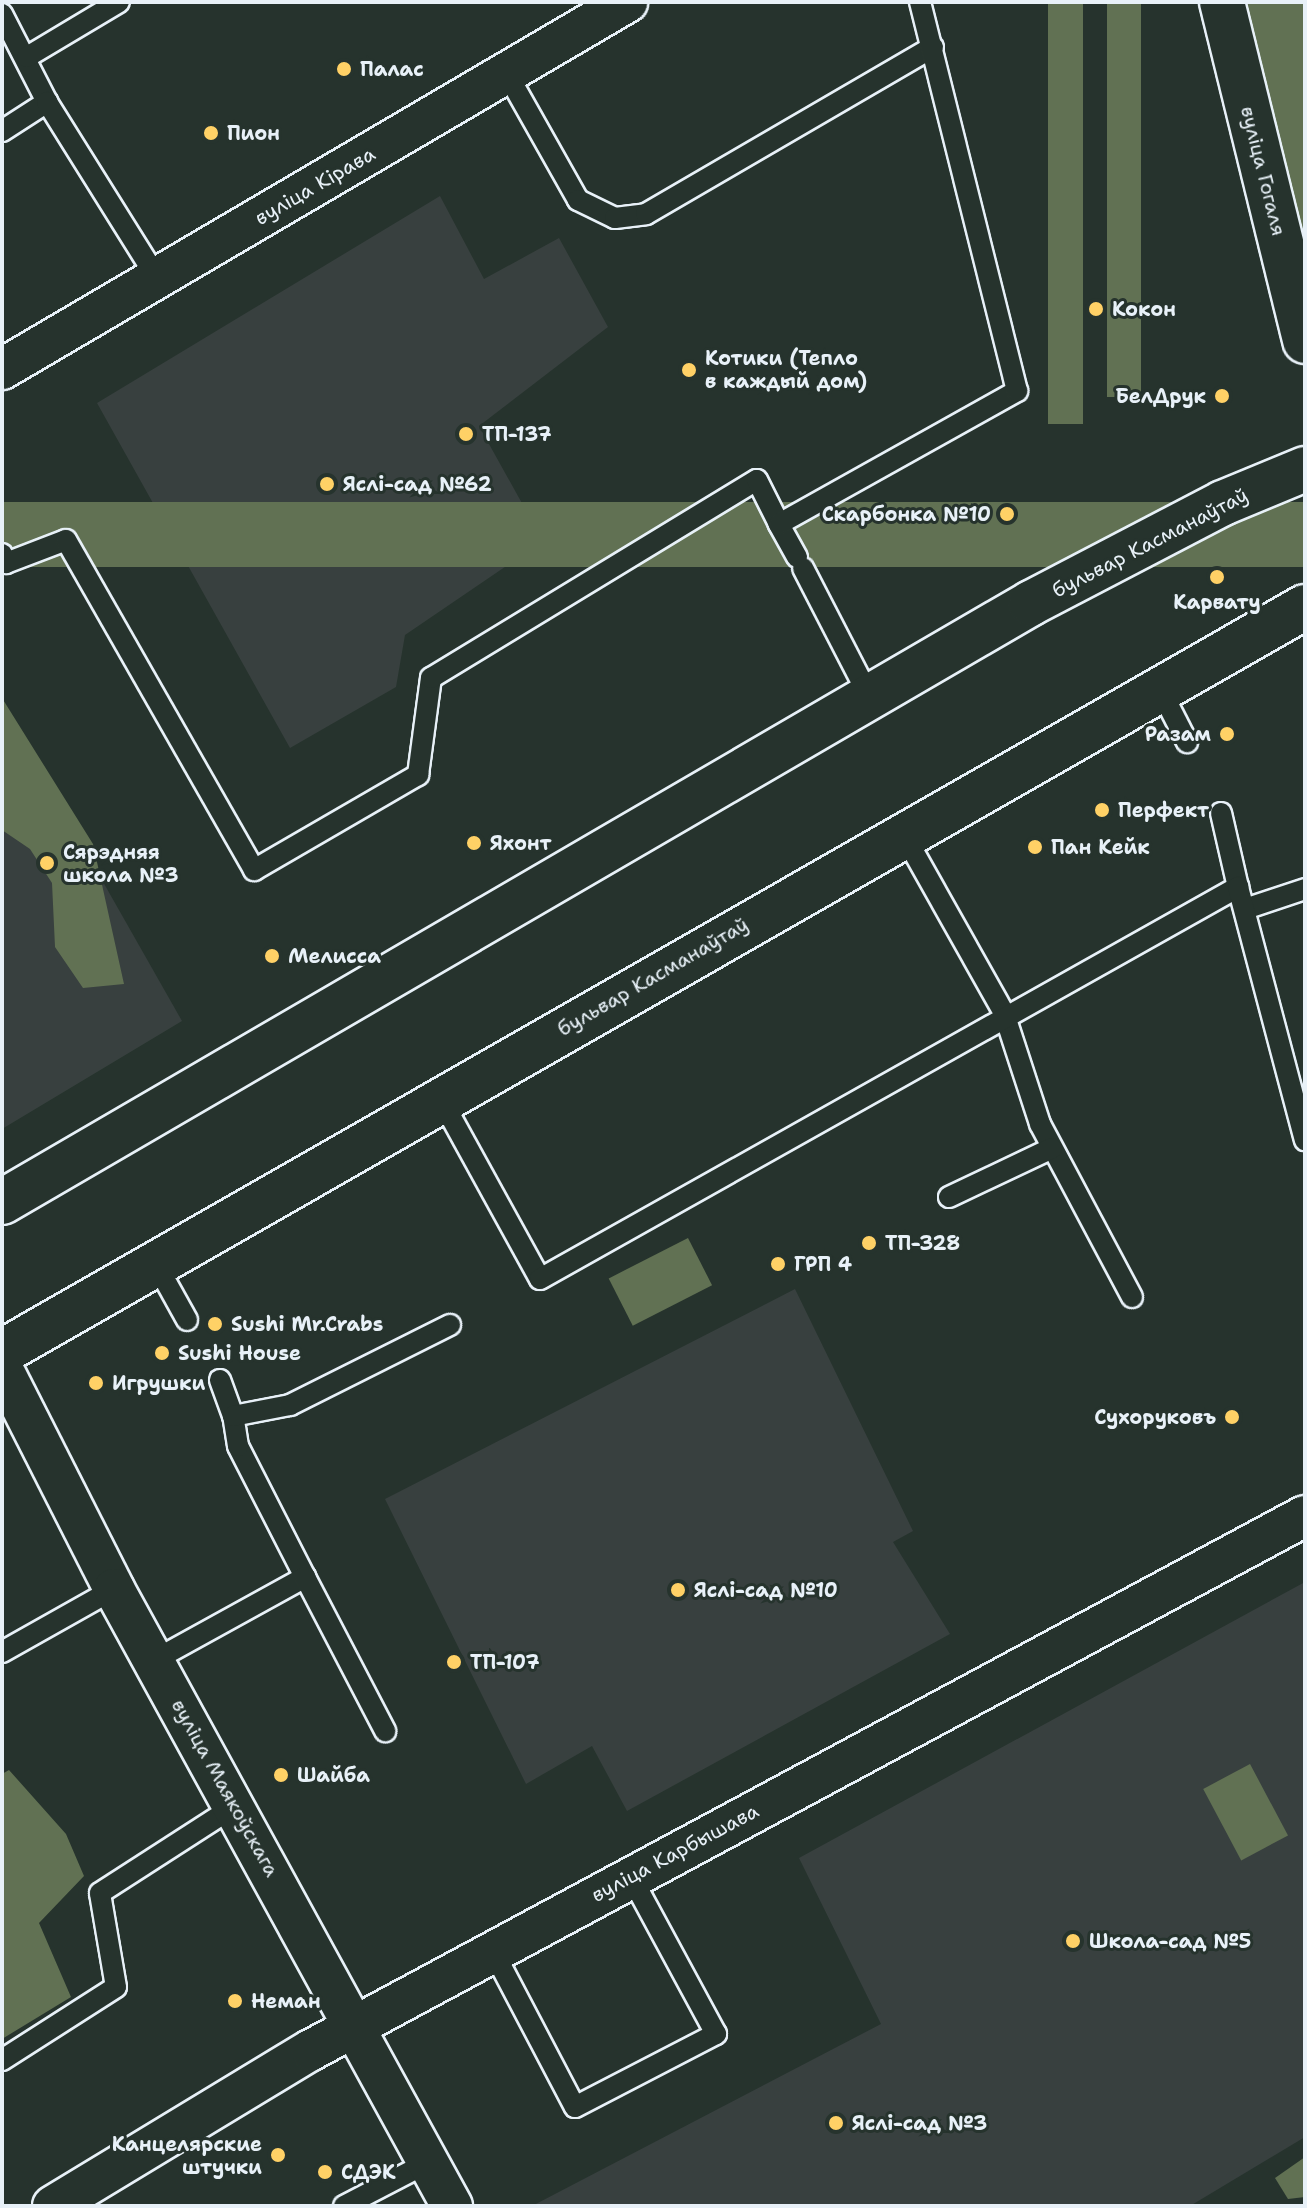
<!DOCTYPE html>
<html>
<head>
<meta charset="utf-8">
<style>
  body { margin:0 }
  #map { position:relative; width:1307px; height:2208px; overflow:hidden; background:#26332d; font-family:"Shantell Sans",sans-serif }
  div>[style] { position:absolute }
  .built>* { inset:0; background:#38403f }
  .green>* { inset:0; background:#617153; transform-origin:0 0 }
  .roads { filter:drop-shadow(2px 0 #e8f1f8) drop-shadow(-2px 0 #e8f1f8) drop-shadow(0 2px #e8f1f8) drop-shadow(0 -2px #e8f1f8) }
  .service>* { height:20px; margin:-10px; padding:0 10px; transform-origin:10px; border-radius:10px; background:#26332d }
  .minor>* { height:40px; margin:-20px; padding:0 20px; transform-origin:20px; border-radius:20px; background:#26332d }
  .tertiary>* { height:44px; margin:-22px; padding:0 22px; transform-origin:22px; border-radius:22px; background:#26332d }
  .primary>* { height:44px; margin:-22px; padding:0 22px; transform-origin:22px; border-radius:22px; background:#26332d }
  .dots>* { width:22px; height:22px; translate:-50% -50%; box-sizing:border-box; border:4px solid #26332d; border-radius:50% }
  span { translate:-50% -50%; white-space:nowrap; text-align:center; line-height:1.15; -webkit-text-stroke:6px #26332d; paint-order:stroke }
  .poi-label { font-size:20px; color:#e8f1f8; font-weight:700 }
  .left { translate:0 -50%; text-align:left }
  .right { translate:-100% -50%; text-align:right }
  .street-label { font-size:20px; color:#e8f1f8 }
  .frame { position:absolute; inset:0; border:4px solid #e8f1f8; pointer-events:none }
</style>
</head>
<body>
<div id="map">
  <div class="built">
    <i style="clip-path:polygon(440px 196px,484px 279px,559px 238px,608px 327px,479px 426px,543px 541px,405px 635px,396px 687px,290px 748px,97px 403px)"></i>
    <i style="clip-path:polygon(2px 704px,182px 1021px,2px 1129px)"></i>
    <i style="clip-path:polygon(795px 1289px,913px 1531px,893px 1542px,950px 1634px,627px 1811px,592px 1746px,526px 1784px,385px 1499px)"></i>
    <i style="clip-path:polygon(1305px 1582px,1305px 2137px,1190px 2206px,532px 2206px,881px 2024px,799px 1858px)"></i>
  </div>
  <div class="green">
    <i style="left:1048px;top:2px;width:35px;height:422px"></i>
    <i style="left:1107px;top:2px;width:34px;height:395px"></i>
    <i style="clip-path:polygon(1244px 2px,1305px 2px,1305px 266px)"></i>
    <i style="left:1305px;top:502px;width:65px;height:1502px;rotate:90deg"></i>
    <i style="clip-path:polygon(2px 698px,93px 844px,124px 984px,83px 988px,55px 947px,52px 883px,30px 849px,2px 830px)"></i>
    <i style="left:688px;top:1238px;width:53px;height:89px;rotate:63deg"></i>
    <i style="left:1250px;top:1764px;width:81px;height:53px;rotate:62deg"></i>
    <i style="clip-path:polygon(9px 1770px,66px 1834px,84px 1876px,39px 1923px,71px 1997px,2px 2039px,2px 1774px)"></i>
    <i style="clip-path:polygon(1305px 2157px,1305px 2197px,1288px 2199px,1275px 2178px)"></i>
  </div>
  <div class="roads">
    <div class="service">
      <i style="left:2px;top:14px;width:99px;rotate:62.9deg"></i>
      <i style="left:27px;top:57px;width:107px;rotate:-30.9deg"></i>
      <i style="left:506px;top:72px;width:147px;rotate:60.6deg"></i>
      <i style="left:578px;top:200px;width:41px;rotate:25.9deg"></i>
      <i style="left:615px;top:218px;width:31px;rotate:-7deg"></i>
      <i style="left:646px;top:214px;width:332px;rotate:-30.2deg"></i>
      <i style="left:2px;top:131px;width:54px;rotate:-32.8deg"></i>
      <i style="left:47px;top:102px;width:208px;rotate:58deg"></i>
      <i style="left:2px;top:554px;width:10px;rotate:66deg"></i>
      <i style="left:6px;top:563px;width:64px;rotate:-21deg"></i>
      <i style="left:66px;top:540px;width:380px;rotate:60.3deg"></i>
      <i style="left:254px;top:870px;width:190px;rotate:-30.1deg"></i>
      <i style="left:418px;top:775px;width:98px;rotate:-82.4deg"></i>
      <i style="left:431px;top:678px;width:381px;rotate:-31.3deg"></i>
      <i style="left:757px;top:480px;width:49px;rotate:63.4deg"></i>
      <i style="left:797px;top:557px;width:38px;rotate:-119deg"></i>
      <i style="left:779px;top:524px;width:273px;rotate:-29.2deg"></i>
      <i style="left:1017px;top:391px;width:401px;rotate:-104deg"></i>
      <i style="left:803px;top:568px;width:144px;rotate:62.7deg"></i>
      <i style="left:1159px;top:687px;width:62px;rotate:63deg"></i>
      <i style="left:1221px;top:813px;width:76px;rotate:77.1deg"></i>
      <i style="left:903px;top:833px;width:206px;rotate:60.7deg"></i>
      <i style="left:1004px;top:1013px;width:117px;rotate:72deg"></i>
      <i style="left:1040px;top:1124px;width:196px;rotate:62deg"></i>
      <i style="left:1245px;top:909px;width:63px;rotate:-18.4deg"></i>
      <i style="left:441px;top:1099px;width:205px;rotate:61.2deg"></i>
      <i style="left:540px;top:1279px;width:801px;rotate:-29.32deg"></i>
      <i style="left:1238px;top:887px;width:262px;rotate:75.2deg"></i>
      <i style="left:949px;top:1197px;width:114px;rotate:-25.4deg"></i>
      <i style="left:156px;top:1264px;width:64px;rotate:61deg"></i>
      <i style="left:220px;top:1380px;width:38px;rotate:70deg"></i>
      <i style="left:305px;top:1577px;width:147px;rotate:-117.1deg"></i>
      <i style="left:238px;top:1446px;width:30px;rotate:-99deg"></i>
      <i style="left:233px;top:1416px;width:58px;rotate:-10.9deg"></i>
      <i style="left:290px;top:1405px;width:179px;rotate:-26.6deg"></i>
      <i style="left:2px;top:1652px;width:129px;rotate:-29.4deg"></i>
      <i style="left:153px;top:1661px;width:174px;rotate:-28.9deg"></i>
      <i style="left:305px;top:1577px;width:174px;rotate:62.5deg"></i>
      <i style="left:493px;top:1951px;width:176px;rotate:62.3deg"></i>
      <i style="left:575px;top:2107px;width:159px;rotate:-27.4deg"></i>
      <i style="left:716px;top:2034px;width:179px;rotate:-118.4deg"></i>
      <i style="left:2px;top:2060px;width:135px;rotate:-32.6deg"></i>
      <i style="left:116px;top:1987px;width:95px;rotate:-99.7deg"></i>
      <i style="left:100px;top:1893px;width:161px;rotate:-32.8deg"></i>
      <i style="left:344px;top:2206px;width:96px;rotate:-27.4deg"></i>
    </div>
    <div class="minor">
      <i style="left:2px;top:369px;width:725px;rotate:-30.42deg"></i>
      <i style="left:2px;top:1368px;width:248px;rotate:63.1deg"></i>
      <i style="left:114px;top:1589px;width:704px;rotate:61.29deg"></i>
      <i style="left:53px;top:2206px;width:301px;rotate:-31.2deg"></i>
      <i style="left:311px;top:2050px;width:1128px;rotate:-28.25deg"></i>
    </div>
    <div class="tertiary">
      <i style="left:1222px;top:2px;width:349px;rotate:76.2deg"></i>
    </div>
    <div class="primary">
      <i style="left:2px;top:1202px;width:1191px;rotate:-30.2deg"></i>
      <i style="left:1031px;top:603px;width:216px;rotate:-27.5deg"></i>
      <i style="left:1223px;top:503px;width:89px;rotate:-22.5deg"></i>
      <i style="left:2px;top:1352px;width:1501px;rotate:-29.76deg"></i>
    </div>
  </div>
  <div class="dots">
    <i style="left:344px;top:69px;background:#ffd166"></i>
    <i style="left:211px;top:133px;background:#ffd166"></i>
    <i style="left:1096px;top:309px;background:#ffd166"></i>
    <i style="left:689px;top:370px;background:#ffd166"></i>
    <i style="left:1222px;top:396px;background:#ffd166"></i>
    <i style="left:466px;top:434px;background:#ffd166"></i>
    <i style="left:327px;top:484px;background:#ffd166"></i>
    <i style="left:1007px;top:514px;background:#ffd166"></i>
    <i style="left:1217px;top:577px;background:#ffd166"></i>
    <i style="left:1227px;top:734px;background:#ffd166"></i>
    <i style="left:1102px;top:810px;background:#ffd166"></i>
    <i style="left:474px;top:843px;background:#ffd166"></i>
    <i style="left:1035px;top:847px;background:#ffd166"></i>
    <i style="left:47px;top:863px;background:#ffd166"></i>
    <i style="left:272px;top:956px;background:#ffd166"></i>
    <i style="left:869px;top:1243px;background:#ffd166"></i>
    <i style="left:778px;top:1264px;background:#ffd166"></i>
    <i style="left:215px;top:1324px;background:#ffd166"></i>
    <i style="left:162px;top:1353px;background:#ffd166"></i>
    <i style="left:96px;top:1383px;background:#ffd166"></i>
    <i style="left:1232px;top:1417px;background:#ffd166"></i>
    <i style="left:678px;top:1590px;background:#ffd166"></i>
    <i style="left:454px;top:1662px;background:#ffd166"></i>
    <i style="left:281px;top:1775px;background:#ffd166"></i>
    <i style="left:1073px;top:1941px;background:#ffd166"></i>
    <i style="left:235px;top:2001px;background:#ffd166"></i>
    <i style="left:836px;top:2123px;background:#ffd166"></i>
    <i style="left:278px;top:2155px;background:#ffd166"></i>
    <i style="left:325px;top:2172px;background:#ffd166"></i>
  </div>
  <div class="poi-label">
    <span class="left" style="left:360px;top:69px">Палас</span>
    <span class="left" style="left:227px;top:133px">Пион</span>
    <span class="left" style="left:1112px;top:309px">Кокон</span>
    <span class="left" style="left:705px;top:370px">Котики (Тепло<br>в каждый дом)</span>
    <span class="right" style="left:1206px;top:396px">БелДрук</span>
    <span class="left" style="left:482px;top:434px">ТП-137</span>
    <span class="left" style="left:343px;top:484px">Яслі-сад №62</span>
    <span class="right" style="left:991px;top:514px">Скарбонка №10</span>
    <span style="left:1217px;top:602px">Карвату</span>
    <span class="right" style="left:1211px;top:734px">Разам</span>
    <span class="left" style="left:1118px;top:810px">Перфект</span>
    <span class="left" style="left:490px;top:843px">Яхонт</span>
    <span class="left" style="left:1051px;top:847px">Пан Кейк</span>
    <span class="left" style="left:63px;top:864px">Сярэдняя<br>школа №3</span>
    <span class="left" style="left:288px;top:956px">Мелисса</span>
    <span class="left" style="left:885px;top:1243px">ТП-328</span>
    <span class="left" style="left:794px;top:1264px">ГРП 4</span>
    <span class="left" style="left:231px;top:1324px">Sushi Mr.Crabs</span>
    <span class="left" style="left:178px;top:1353px">Sushi House</span>
    <span class="left" style="left:112px;top:1383px">Игрушки</span>
    <span class="right" style="left:1216px;top:1417px">Сухоруковъ</span>
    <span class="left" style="left:694px;top:1590px">Яслі-сад №10</span>
    <span class="left" style="left:470px;top:1662px">ТП-107</span>
    <span class="left" style="left:297px;top:1775px">Шайба</span>
    <span class="left" style="left:1089px;top:1941px">Школа-сад №5</span>
    <span class="left" style="left:251px;top:2001px">Неман</span>
    <span class="left" style="left:852px;top:2123px">Яслі-сад №3</span>
    <span class="right" style="left:262px;top:2156px">Канцелярские<br>штучки</span>
    <span class="left" style="left:341px;top:2172px">СДЭК</span>
  </div>
  <div class="street-label">
    <span style="left:1263px;top:171px;rotate:76deg">вуліца Гогаля</span>
    <span style="left:315px;top:186px;rotate:-30deg">вуліца Кірава</span>
    <span style="left:1150px;top:543px;rotate:-27deg">бульвар Касманаўтаў</span>
    <span style="left:653px;top:977px;rotate:-30deg">бульвар Касманаўтаў</span>
    <span style="left:225px;top:1788px;rotate:61deg">вуліца Маякоўскага</span>
    <span style="left:675px;top:1853px;rotate:-28deg">вуліца Карбышава</span>
  </div>
  <div class="frame"></div>
</div>
</body>
</html>
